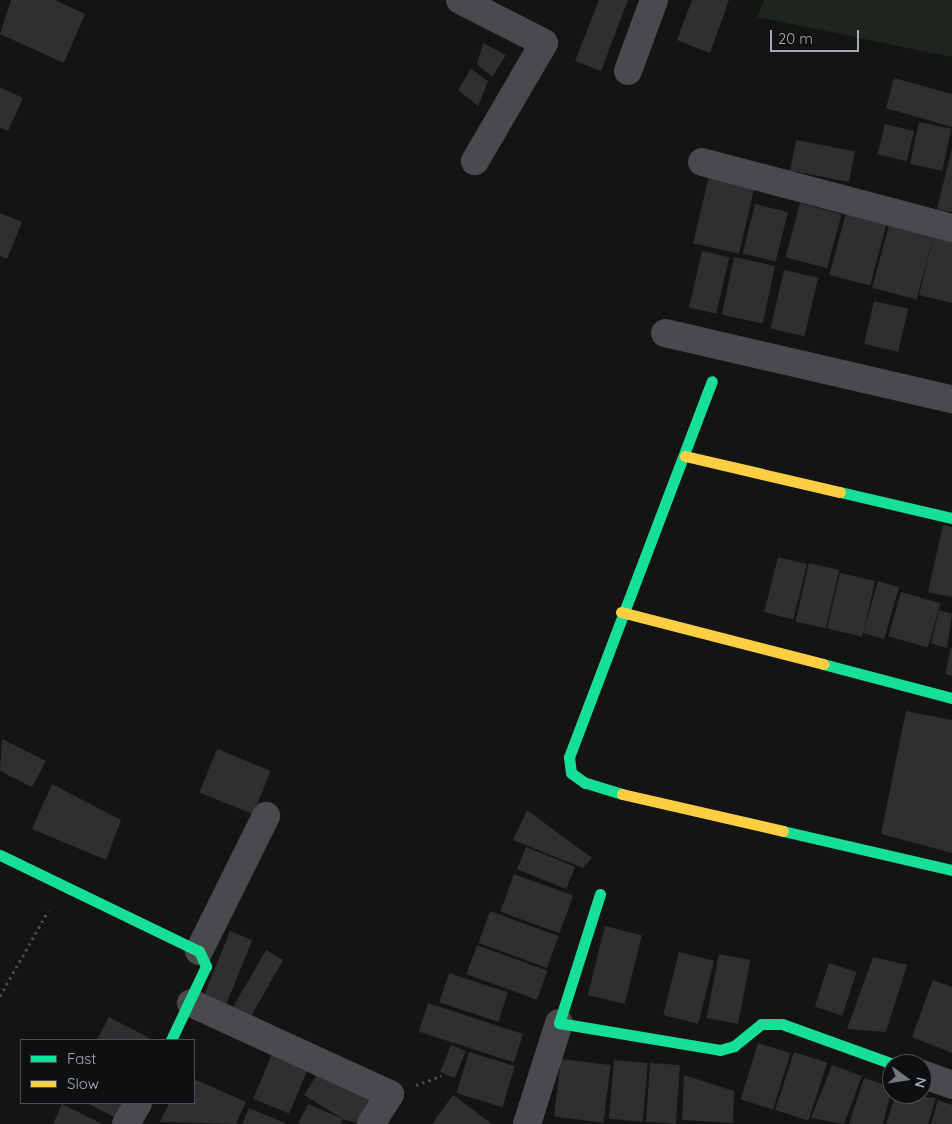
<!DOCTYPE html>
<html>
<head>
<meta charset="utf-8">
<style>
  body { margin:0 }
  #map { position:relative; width:952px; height:1124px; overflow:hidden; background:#141414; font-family:Quicksand,sans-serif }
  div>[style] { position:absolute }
  .green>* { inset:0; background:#1e241e }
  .building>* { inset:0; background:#2e2f30; transform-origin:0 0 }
  .path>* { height:3px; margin-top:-1.5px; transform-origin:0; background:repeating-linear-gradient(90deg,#4a4c4e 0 2.5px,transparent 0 6.5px) }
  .street>* { height:28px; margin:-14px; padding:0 14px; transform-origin:14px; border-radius:14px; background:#494a4d }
  .fast>* { height:11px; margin:-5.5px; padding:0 5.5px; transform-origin:5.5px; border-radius:5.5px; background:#16e098 }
  .slow>* { height:11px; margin:-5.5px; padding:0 5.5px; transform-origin:5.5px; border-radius:5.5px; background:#ffcf43 }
  span { translate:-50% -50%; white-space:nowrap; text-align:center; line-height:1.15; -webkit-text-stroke:4px #0e0f10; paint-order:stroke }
  .legend { position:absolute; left:20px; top:1039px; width:175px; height:65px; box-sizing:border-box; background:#0e0f10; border:1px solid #4b4e52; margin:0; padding:6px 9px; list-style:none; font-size:15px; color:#a6acb4 }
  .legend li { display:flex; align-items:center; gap:10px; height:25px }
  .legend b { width:25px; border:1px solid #4b4e52 }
  .north { position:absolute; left:882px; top:1054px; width:50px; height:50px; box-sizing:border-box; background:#0e0f10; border:1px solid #4b4e52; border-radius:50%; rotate:104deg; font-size:14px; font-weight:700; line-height:20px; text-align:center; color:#a6acb4 }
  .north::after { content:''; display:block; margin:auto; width:18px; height:22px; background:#73777c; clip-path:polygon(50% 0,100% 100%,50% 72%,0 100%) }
  .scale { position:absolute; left:770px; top:30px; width:89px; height:22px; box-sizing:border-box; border:2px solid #a6acb4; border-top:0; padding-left:6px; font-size:15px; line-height:18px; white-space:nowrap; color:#a6acb4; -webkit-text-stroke:4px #0e0f10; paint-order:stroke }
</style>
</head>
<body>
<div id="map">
  <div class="green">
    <i style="clip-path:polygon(764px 0,952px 0,952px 57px,757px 17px)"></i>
  </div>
  <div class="building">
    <i style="clip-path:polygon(11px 0,55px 0,85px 14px,64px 63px,0 34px)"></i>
    <i style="clip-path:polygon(599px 0,628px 0,601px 71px,575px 61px)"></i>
    <i style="clip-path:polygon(692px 0,729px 0,710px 53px,677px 40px)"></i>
    <i style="clip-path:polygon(483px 43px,506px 55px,492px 77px,477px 64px)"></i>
    <i style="clip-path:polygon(471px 69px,488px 81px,478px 106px,458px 90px)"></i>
    <i style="clip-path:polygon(894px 78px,952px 94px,952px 127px,886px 108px)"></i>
    <i style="clip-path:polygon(0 87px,23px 98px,8px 131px,0 127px)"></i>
    <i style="left:919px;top:122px;width:33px;height:43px;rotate:12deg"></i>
    <i style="left:885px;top:124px;width:30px;height:31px;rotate:14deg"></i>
    <i style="left:796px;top:140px;width:60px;height:31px;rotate:11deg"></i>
    <i style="clip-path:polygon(952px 148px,952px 212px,937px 209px)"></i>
    <i style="left:709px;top:175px;width:47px;height:70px;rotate:13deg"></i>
    <i style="left:800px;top:203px;width:43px;height:56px;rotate:15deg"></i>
    <i style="left:755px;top:204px;width:34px;height:51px;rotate:14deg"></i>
    <i style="clip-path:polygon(0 213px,22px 222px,7px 259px,0 256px)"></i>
    <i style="left:846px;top:213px;width:42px;height:64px;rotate:15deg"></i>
    <i style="left:890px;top:221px;width:46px;height:69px;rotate:15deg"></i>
    <i style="clip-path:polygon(935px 231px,952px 236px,952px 303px,919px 295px)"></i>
    <i style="left:702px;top:251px;width:28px;height:58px;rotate:13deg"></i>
    <i style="left:734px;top:257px;width:42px;height:59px;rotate:12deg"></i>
    <i style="left:784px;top:270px;width:35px;height:60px;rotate:13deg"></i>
    <i style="left:874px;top:301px;width:35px;height:44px;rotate:13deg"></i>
    <i style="clip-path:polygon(943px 525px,952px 527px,952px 597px,928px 592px)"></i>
    <i style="left:778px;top:557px;width:30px;height:57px;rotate:14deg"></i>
    <i style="left:809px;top:563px;width:31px;height:60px;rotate:13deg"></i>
    <i style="left:840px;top:573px;width:36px;height:57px;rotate:13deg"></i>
    <i style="left:878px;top:581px;width:22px;height:54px;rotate:16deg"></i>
    <i style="left:901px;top:592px;width:41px;height:46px;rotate:16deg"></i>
    <i style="clip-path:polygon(939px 610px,952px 614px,947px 648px,931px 643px)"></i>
    <i style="clip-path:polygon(951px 648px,952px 649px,952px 676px,945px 674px)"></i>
    <i style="clip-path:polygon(906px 711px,952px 720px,952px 853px,881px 834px)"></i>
    <i style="clip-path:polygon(2px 739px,46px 761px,32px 787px,0 771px)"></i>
    <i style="left:217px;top:749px;width:58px;height:47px;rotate:22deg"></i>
    <i style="clip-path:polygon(52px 784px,121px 820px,106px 860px,32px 829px)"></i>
    <i style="clip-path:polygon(527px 810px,592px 858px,583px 868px,513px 840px)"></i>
    <i style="left:526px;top:847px;width:53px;height:24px;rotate:22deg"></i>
    <i style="left:514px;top:874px;width:63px;height:40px;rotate:20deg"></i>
    <i style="left:490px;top:911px;width:73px;height:34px;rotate:20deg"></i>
    <i style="left:605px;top:926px;width:38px;height:71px;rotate:14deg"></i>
    <i style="left:230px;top:931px;width:24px;height:70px;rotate:22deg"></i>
    <i style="left:477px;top:945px;width:75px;height:31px;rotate:20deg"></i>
    <i style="left:266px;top:950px;width:20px;height:66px;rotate:30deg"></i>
    <i style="left:679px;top:952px;width:36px;height:65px;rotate:14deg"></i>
    <i style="left:719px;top:954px;width:32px;height:65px;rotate:11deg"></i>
    <i style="clip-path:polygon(873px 957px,907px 965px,886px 1032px,847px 1029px)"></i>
    <i style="left:829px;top:963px;width:29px;height:46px;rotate:18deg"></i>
    <i style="left:449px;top:973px;width:62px;height:31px;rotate:18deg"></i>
    <i style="clip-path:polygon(933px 980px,952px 987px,952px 1053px,912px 1037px)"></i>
    <i style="left:428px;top:1003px;width:100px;height:30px;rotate:18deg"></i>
    <i style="clip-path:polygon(109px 1017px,153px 1040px,97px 1040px)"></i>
    <i style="left:758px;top:1043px;width:34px;height:59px;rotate:17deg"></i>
    <i style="left:451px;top:1045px;width:16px;height:29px;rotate:22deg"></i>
    <i style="left:275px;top:1047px;width:39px;height:56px;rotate:23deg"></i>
    <i style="left:469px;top:1052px;width:48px;height:43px;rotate:17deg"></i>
    <i style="left:794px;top:1052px;width:35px;height:61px;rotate:18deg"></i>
    <i style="left:561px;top:1059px;width:50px;height:58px;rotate:7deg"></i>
    <i style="left:614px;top:1060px;width:34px;height:59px;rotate:5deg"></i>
    <i style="left:650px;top:1063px;width:30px;height:59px;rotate:4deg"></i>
    <i style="clip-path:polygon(832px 1065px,862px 1076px,844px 1124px,811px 1118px)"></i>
    <i style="clip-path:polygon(320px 1070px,379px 1101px,360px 1124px,343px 1119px,341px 1124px,298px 1124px,308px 1104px,343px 1119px,304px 1095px)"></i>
    <i style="clip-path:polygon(684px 1075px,734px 1091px,733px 1123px,682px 1120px)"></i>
    <i style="clip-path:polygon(864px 1078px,892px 1087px,883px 1124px,849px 1124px)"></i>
    <i style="clip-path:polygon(194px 1079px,246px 1102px,236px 1124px,160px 1122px,169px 1103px,194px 1103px)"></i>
    <i style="clip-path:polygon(896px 1094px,936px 1098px,928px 1124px,886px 1124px)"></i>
    <i style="clip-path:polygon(453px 1095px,492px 1124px,432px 1124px)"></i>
    <i style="clip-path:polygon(938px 1100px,952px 1105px,952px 1124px,931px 1124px)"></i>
    <i style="clip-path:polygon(87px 1103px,124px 1103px,114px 1117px)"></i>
    <i style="clip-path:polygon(62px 1104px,102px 1124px,53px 1124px)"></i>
    <i style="clip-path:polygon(249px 1108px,287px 1124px,242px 1124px)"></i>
  </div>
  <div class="path">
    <i style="left:0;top:996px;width:98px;rotate:-60.5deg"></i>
    <i style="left:416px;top:1085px;width:27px;rotate:-20deg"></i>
  </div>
  <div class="street">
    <i style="left:460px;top:0;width:94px;rotate:27.1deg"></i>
    <i style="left:544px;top:43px;width:137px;rotate:120.3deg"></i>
    <i style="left:628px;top:71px;width:76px;rotate:-69.9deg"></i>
    <i style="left:702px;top:162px;width:259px;rotate:14.8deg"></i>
    <i style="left:665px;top:333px;width:294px;rotate:13deg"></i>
    <i style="left:199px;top:951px;width:151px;rotate:-63.6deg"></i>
    <i style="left:191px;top:1003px;width:219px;rotate:24.6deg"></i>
    <i style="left:390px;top:1094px;width:36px;rotate:122deg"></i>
    <i style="left:922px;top:1074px;width:32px;rotate:20deg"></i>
    <i style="left:126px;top:1124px;width:24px;rotate:-60deg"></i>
    <i style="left:527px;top:1124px;width:106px;rotate:-72.4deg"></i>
  </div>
  <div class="fast">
    <i style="left:840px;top:492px;width:115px;rotate:13.1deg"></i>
    <i style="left:823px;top:664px;width:133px;rotate:14.8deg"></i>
    <i style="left:622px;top:794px;width:39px;rotate:-163deg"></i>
    <i style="left:585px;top:783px;width:17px;rotate:-144deg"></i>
    <i style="left:571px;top:773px;width:16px;rotate:-97deg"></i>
    <i style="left:569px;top:757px;width:402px;rotate:-69.2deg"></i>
    <i style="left:783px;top:831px;width:173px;rotate:13deg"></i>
    <i style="left:0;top:855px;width:221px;rotate:25.8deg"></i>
    <i style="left:199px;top:951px;width:17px;rotate:65deg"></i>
    <i style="left:206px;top:966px;width:82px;rotate:115.3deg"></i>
    <i style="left:600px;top:894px;width:135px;rotate:107.6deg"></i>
    <i style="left:559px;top:1023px;width:163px;rotate:9.5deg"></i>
    <i style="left:720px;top:1050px;width:15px;rotate:-16deg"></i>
    <i style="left:734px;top:1046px;width:35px;rotate:-39deg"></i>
    <i style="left:761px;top:1024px;width:21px"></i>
    <i style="left:782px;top:1024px;width:118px;rotate:19.8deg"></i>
  </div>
  <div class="slow">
    <i style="left:685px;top:456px;width:159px;rotate:13.1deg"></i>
    <i style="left:621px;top:612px;width:209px;rotate:14.4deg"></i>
    <i style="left:622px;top:794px;width:165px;rotate:12.9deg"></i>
  </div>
  <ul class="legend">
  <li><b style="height:6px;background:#16e098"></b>Fast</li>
  <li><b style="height:6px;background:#ffcf43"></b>Slow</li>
  </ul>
  <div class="north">N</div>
  <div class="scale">20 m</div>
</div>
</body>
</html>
